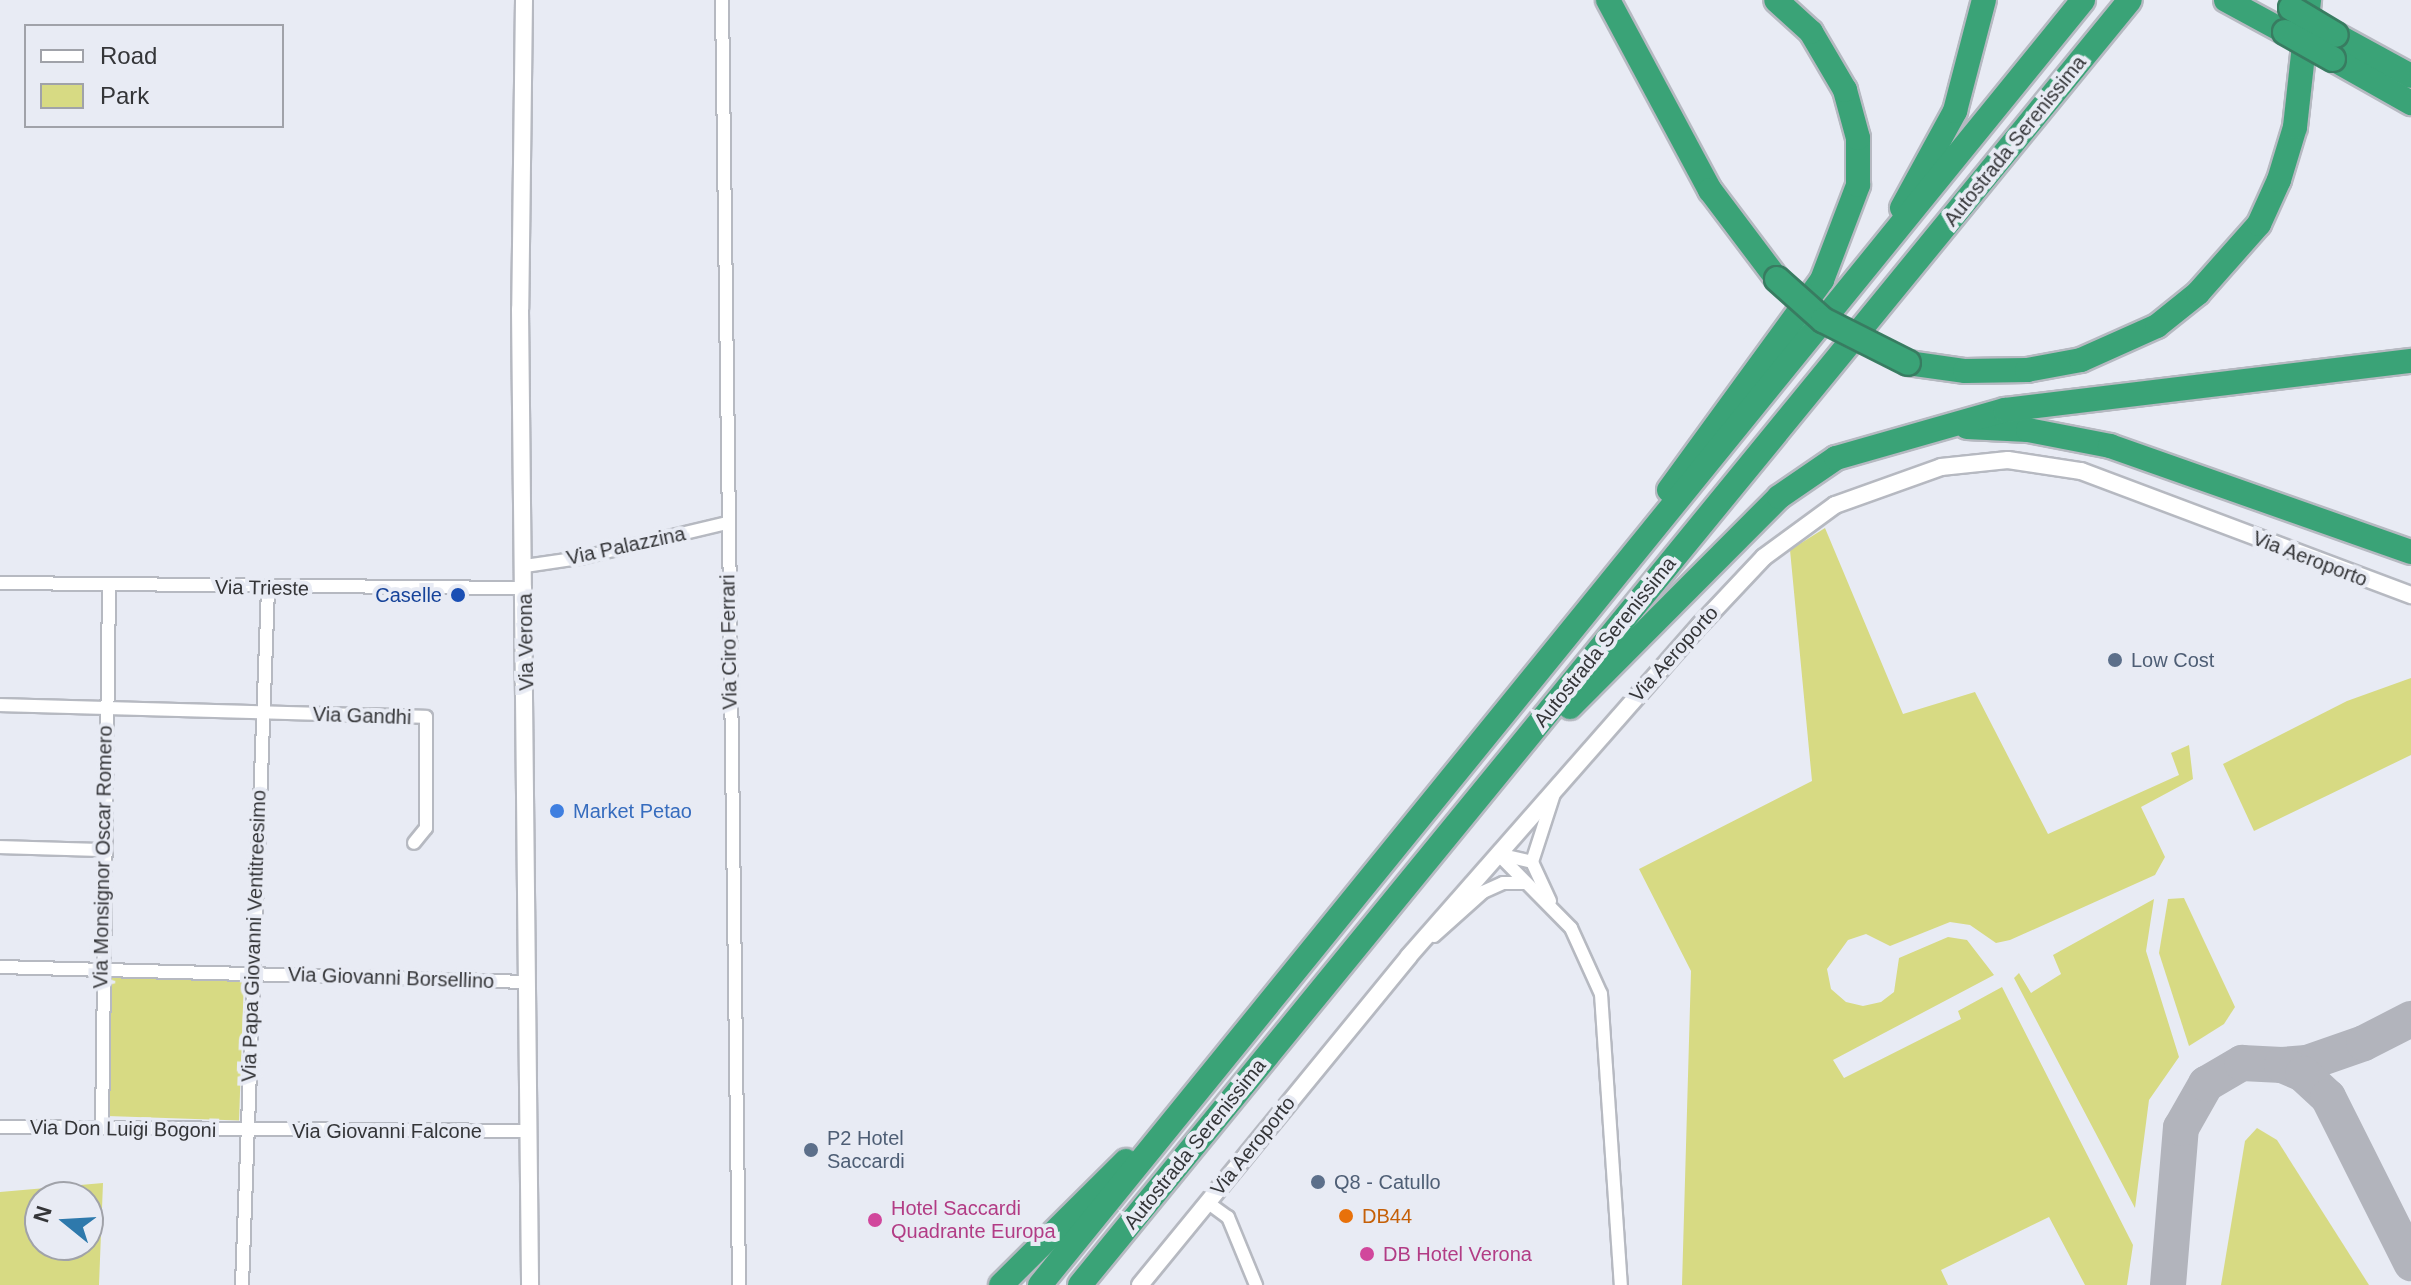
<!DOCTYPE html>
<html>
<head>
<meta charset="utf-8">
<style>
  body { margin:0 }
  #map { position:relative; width:2411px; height:1285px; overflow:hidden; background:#e8ebf4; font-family:Arial,sans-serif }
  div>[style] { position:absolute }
  .green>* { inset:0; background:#d7da83; transform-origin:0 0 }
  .taxiway>* { height:36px; margin:-18px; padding:0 18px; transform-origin:18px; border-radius:18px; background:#b2b4bc }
  .roads { filter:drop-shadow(2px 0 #b6b9c1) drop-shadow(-2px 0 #b6b9c1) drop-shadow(0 2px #b6b9c1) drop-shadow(0 -2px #b6b9c1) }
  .minor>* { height:12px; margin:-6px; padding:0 6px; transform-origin:6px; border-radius:6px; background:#fff }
  .tertiary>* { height:16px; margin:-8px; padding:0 8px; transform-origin:8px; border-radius:8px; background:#fff }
  .motorway>* { height:24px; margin:-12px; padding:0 12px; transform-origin:12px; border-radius:12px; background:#3aa377 }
  .bridges { filter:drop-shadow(2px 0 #387c61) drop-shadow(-2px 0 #387c61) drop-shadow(0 2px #387c61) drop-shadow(0 -2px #387c61) }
  .motorway-bridge>* { height:24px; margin:-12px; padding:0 12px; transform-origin:12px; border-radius:12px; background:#3aa377 }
  .dots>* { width:22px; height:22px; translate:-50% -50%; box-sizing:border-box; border:4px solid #e8ebf4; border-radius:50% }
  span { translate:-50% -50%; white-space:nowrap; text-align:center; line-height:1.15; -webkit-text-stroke:8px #e8ebf4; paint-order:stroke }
  .street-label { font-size:20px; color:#343538 }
  .transit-label { font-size:20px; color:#164399 }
  .right { translate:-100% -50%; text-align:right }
  .service-label { font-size:20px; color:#4e5e75 }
  .left { translate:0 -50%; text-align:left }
  .shop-label { font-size:20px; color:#366cbe }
  .hotel-label { font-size:20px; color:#b23c85 }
  .food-label { font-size:20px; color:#c56008 }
  .legend { position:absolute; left:24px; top:24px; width:260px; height:104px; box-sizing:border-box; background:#e8ebf4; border:2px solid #a0a2a9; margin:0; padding:10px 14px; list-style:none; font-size:24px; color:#343538 }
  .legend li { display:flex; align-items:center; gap:16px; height:40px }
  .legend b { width:40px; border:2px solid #a0a2a9 }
  .north { position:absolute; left:24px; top:1181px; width:80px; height:80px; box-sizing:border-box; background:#e8ebf4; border:2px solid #a0a2a9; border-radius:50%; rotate:288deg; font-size:22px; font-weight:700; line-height:32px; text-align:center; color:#343538 }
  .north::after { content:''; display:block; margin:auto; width:28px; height:36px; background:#2e79ac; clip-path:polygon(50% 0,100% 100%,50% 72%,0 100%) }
</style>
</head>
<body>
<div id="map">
  <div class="green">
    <i style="clip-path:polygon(1825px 528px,1903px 714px,1975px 692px,2048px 834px,2179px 775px,2171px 753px,2189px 745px,2193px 779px,2141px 807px,2165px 857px,2155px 875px,2010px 940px,1996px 943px,1970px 925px,1950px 922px,1890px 946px,1866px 934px,1848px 940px,1827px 969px,1831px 989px,1846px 1002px,1863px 1006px,1881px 1002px,1894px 992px,1899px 958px,1948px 937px,1967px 940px,1994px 975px,1833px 1060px,1844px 1078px,1961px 1019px,1958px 1011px,2002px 987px,2133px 1245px,2127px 1285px,2085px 1285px,2049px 1217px,1941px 1270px,1948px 1285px,1682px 1285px,1691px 971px,1639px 869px,1812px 781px,1790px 550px)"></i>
    <i style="clip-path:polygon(2411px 678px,2411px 755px,2254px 831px,2223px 764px,2347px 701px)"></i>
    <i style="clip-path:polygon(2184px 898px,2235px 1007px,2224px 1024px,2189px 1046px,2159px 953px,2168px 899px)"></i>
    <i style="clip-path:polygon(2154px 899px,2146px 951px,2179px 1057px,2149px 1100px,2135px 1208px,2014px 978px,2019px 973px,2031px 993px,2061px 974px,2053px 955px)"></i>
    <i style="left:112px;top:976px;width:132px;height:140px;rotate:2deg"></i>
    <i style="clip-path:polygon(2257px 1128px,2277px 1140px,2369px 1285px,2221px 1285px,2245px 1141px)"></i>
    <i style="clip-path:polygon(evenodd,103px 1183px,99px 1285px,0 1285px,0 1192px,103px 1183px,40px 1197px,88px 1197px,88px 1245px,40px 1245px,40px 1197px)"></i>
  </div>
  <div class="taxiway">
    <i style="left:2282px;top:1065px;width:25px;rotate:-5deg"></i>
    <i style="left:2307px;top:1063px;width:60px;rotate:-19.3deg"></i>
    <i style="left:2364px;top:1043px;width:53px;rotate:-27.1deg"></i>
    <i style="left:2168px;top:1285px;width:158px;rotate:-85.3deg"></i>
    <i style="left:2181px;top:1128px;width:51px;rotate:-60.4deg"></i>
    <i style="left:2206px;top:1084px;width:42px;rotate:-30.3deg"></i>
    <i style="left:2242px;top:1063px;width:40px;rotate:2.9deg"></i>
    <i style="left:2282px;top:1065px;width:23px;rotate:23deg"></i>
    <i style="left:2303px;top:1074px;width:34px;rotate:43deg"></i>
    <i style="left:2328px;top:1097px;width:186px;rotate:63.4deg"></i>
  </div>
  <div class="roads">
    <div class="minor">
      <i style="left:722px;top:0;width:1285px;rotate:89.24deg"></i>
      <i style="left:525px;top:566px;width:56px;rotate:-8.3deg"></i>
      <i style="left:580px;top:558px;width:151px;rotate:-13.4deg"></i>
      <i style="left:0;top:583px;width:525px;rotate:0.55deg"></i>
      <i style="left:0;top:705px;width:426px;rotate:1.6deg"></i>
      <i style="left:426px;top:717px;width:111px;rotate:90deg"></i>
      <i style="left:426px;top:828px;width:19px;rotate:129deg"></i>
      <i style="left:0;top:847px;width:103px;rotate:1.7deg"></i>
      <i style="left:1498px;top:854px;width:104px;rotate:45.4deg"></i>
      <i style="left:1571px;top:928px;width:72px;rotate:65.6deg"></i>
      <i style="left:1601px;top:994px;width:292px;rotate:86.1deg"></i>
      <i style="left:1498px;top:854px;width:35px;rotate:13deg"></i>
      <i style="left:1532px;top:862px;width:43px;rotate:65.2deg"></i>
      <i style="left:1532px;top:862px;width:71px;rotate:-72.1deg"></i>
      <i style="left:1434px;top:936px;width:66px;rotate:-41.9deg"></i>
      <i style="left:1483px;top:892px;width:22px;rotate:-24deg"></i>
      <i style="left:1503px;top:883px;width:21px"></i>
      <i style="left:0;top:967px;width:528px;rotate:1.63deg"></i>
      <i style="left:0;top:1127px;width:528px;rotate:0.43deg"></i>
      <i style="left:102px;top:1128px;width:543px;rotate:-89.26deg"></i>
      <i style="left:1207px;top:1202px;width:26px;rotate:36deg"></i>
      <i style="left:1228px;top:1217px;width:74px;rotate:67.6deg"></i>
      <i style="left:242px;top:1285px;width:697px;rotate:-87.86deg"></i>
    </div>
    <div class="tertiary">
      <i style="left:524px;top:0;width:309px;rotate:90.7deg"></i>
      <i style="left:520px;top:309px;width:976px;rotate:89.41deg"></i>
      <i style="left:1140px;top:1285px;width:425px;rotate:-50.7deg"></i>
      <i style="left:1409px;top:956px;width:441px;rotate:-48.7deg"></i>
      <i style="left:1700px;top:625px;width:93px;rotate:-46.7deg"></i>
      <i style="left:1764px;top:557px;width:88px;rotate:-36.2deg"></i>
      <i style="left:1835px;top:505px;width:113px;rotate:-19.7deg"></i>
      <i style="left:1941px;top:467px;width:67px;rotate:-6deg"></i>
      <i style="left:2008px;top:460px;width:74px;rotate:8.6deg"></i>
      <i style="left:2081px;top:471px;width:353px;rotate:20.6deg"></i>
    </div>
    <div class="motorway">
      <i style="left:1608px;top:0;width:216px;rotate:61.8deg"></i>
      <i style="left:1710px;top:190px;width:111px;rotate:53deg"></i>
      <i style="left:2226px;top:0;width:67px;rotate:28.5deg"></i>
      <i style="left:2336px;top:35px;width:85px;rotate:28.7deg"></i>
      <i style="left:2333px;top:59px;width:90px;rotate:29.4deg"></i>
      <i style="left:1902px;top:208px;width:111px;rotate:-61.3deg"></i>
      <i style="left:1955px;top:111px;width:115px;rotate:-75.4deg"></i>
      <i style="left:1908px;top:363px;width:58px;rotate:8deg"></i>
      <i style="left:1965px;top:371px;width:62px;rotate:-0.9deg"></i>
      <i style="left:2027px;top:370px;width:55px;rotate:-10.5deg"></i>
      <i style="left:2081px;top:360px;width:83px;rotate:-24.1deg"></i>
      <i style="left:2157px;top:326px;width:53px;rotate:-38.8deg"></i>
      <i style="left:2198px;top:293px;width:92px;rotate:-48.5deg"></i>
      <i style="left:2259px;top:224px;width:48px;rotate:-65.6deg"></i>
      <i style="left:2279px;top:180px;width:55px;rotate:-73.2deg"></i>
      <i style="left:2295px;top:127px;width:128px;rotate:-83.7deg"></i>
      <i style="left:1967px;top:427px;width:61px;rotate:2.8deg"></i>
      <i style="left:2028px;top:430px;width:84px;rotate:11deg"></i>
      <i style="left:2110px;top:446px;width:319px;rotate:19.4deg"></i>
      <i style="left:1669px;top:490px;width:260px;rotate:-53.9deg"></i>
      <i style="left:1822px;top:280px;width:102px;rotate:-69.2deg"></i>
      <i style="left:1858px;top:185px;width:47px;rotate:-90deg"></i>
      <i style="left:1858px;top:138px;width:50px;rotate:-105.2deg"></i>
      <i style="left:1845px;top:90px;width:67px;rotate:-120.4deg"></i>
      <i style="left:1811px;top:32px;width:47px;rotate:-137.6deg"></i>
      <i style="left:1570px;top:707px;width:296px;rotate:-45.1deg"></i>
      <i style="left:1779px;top:497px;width:69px;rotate:-34.4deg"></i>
      <i style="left:1836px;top:458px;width:176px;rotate:-15.9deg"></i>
      <i style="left:2005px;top:410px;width:409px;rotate:-6.9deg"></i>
      <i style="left:1001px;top:1285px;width:176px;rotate:-44.8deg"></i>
      <i style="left:1040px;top:1285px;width:1655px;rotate:-50.93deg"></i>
      <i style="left:1080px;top:1285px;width:1659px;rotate:-50.75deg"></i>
    </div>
  </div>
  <div class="bridges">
    <div class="motorway-bridge">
      <i style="left:2291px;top:8px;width:52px;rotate:31deg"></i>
      <i style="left:2285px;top:32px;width:55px;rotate:29.4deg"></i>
      <i style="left:1777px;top:279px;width:62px;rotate:41.7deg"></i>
      <i style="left:1823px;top:320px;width:95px;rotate:26.8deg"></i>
    </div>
  </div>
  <div class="dots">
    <i style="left:458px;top:595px;background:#1a4fb4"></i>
    <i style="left:2115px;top:660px;background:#5c6f8a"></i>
    <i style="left:557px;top:811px;background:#3f7fe0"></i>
    <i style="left:811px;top:1150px;background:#5c6f8a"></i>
    <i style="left:1318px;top:1182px;background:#5c6f8a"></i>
    <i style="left:1346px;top:1216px;background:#e8710a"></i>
    <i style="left:875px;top:1220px;background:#d1479c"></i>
    <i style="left:1367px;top:1254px;background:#d1479c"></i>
  </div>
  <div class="street-label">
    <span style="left:2015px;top:141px;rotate:-51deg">Autostrada Serenissima</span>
    <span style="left:626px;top:546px;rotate:-12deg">Via Palazzina</span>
    <span style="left:2310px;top:559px;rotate:21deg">Via Aeroporto</span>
    <span style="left:262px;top:588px;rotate:1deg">Via Trieste</span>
    <span style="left:526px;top:642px;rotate:-91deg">Via Verona</span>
    <span style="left:729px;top:642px;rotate:-91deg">Via Ciro Ferrari</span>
    <span style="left:1605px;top:642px;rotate:-51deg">Autostrada Serenissima</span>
    <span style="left:1674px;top:654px;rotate:-48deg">Via Aeroporto</span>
    <span style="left:362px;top:716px;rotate:2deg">Via Gandhi</span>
    <span style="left:103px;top:857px;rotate:-89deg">Via Monsignor Oscar Romero</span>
    <span style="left:254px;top:936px;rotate:-88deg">Via Papa Giovanni Ventitreesimo</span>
    <span style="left:391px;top:978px;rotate:2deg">Via Giovanni Borsellino</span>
    <span style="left:123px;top:1129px;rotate:1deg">Via Don Luigi Bogoni</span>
    <span style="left:387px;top:1131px">Via Giovanni Falcone</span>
    <span style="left:1195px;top:1144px;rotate:-51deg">Autostrada Serenissima</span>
    <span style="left:1253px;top:1146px;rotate:-51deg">Via Aeroporto</span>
  </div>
  <div class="transit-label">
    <span class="right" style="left:442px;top:595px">Caselle</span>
  </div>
  <div class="service-label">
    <span class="left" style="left:2131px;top:660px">Low Cost</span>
    <span class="left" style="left:827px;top:1150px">P2 Hotel<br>Saccardi</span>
    <span class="left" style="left:1334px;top:1182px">Q8 - Catullo</span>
  </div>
  <div class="shop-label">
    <span class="left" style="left:573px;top:811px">Market Petao</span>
  </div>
  <div class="hotel-label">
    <span class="left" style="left:891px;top:1220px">Hotel Saccardi<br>Quadrante Europa</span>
    <span class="left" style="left:1383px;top:1254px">DB Hotel Verona</span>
  </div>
  <div class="food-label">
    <span class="left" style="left:1362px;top:1216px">DB44</span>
  </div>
  <ul class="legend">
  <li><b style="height:10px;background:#fff"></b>Road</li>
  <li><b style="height:22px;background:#d7da83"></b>Park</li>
  </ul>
  <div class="north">N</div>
</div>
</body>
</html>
